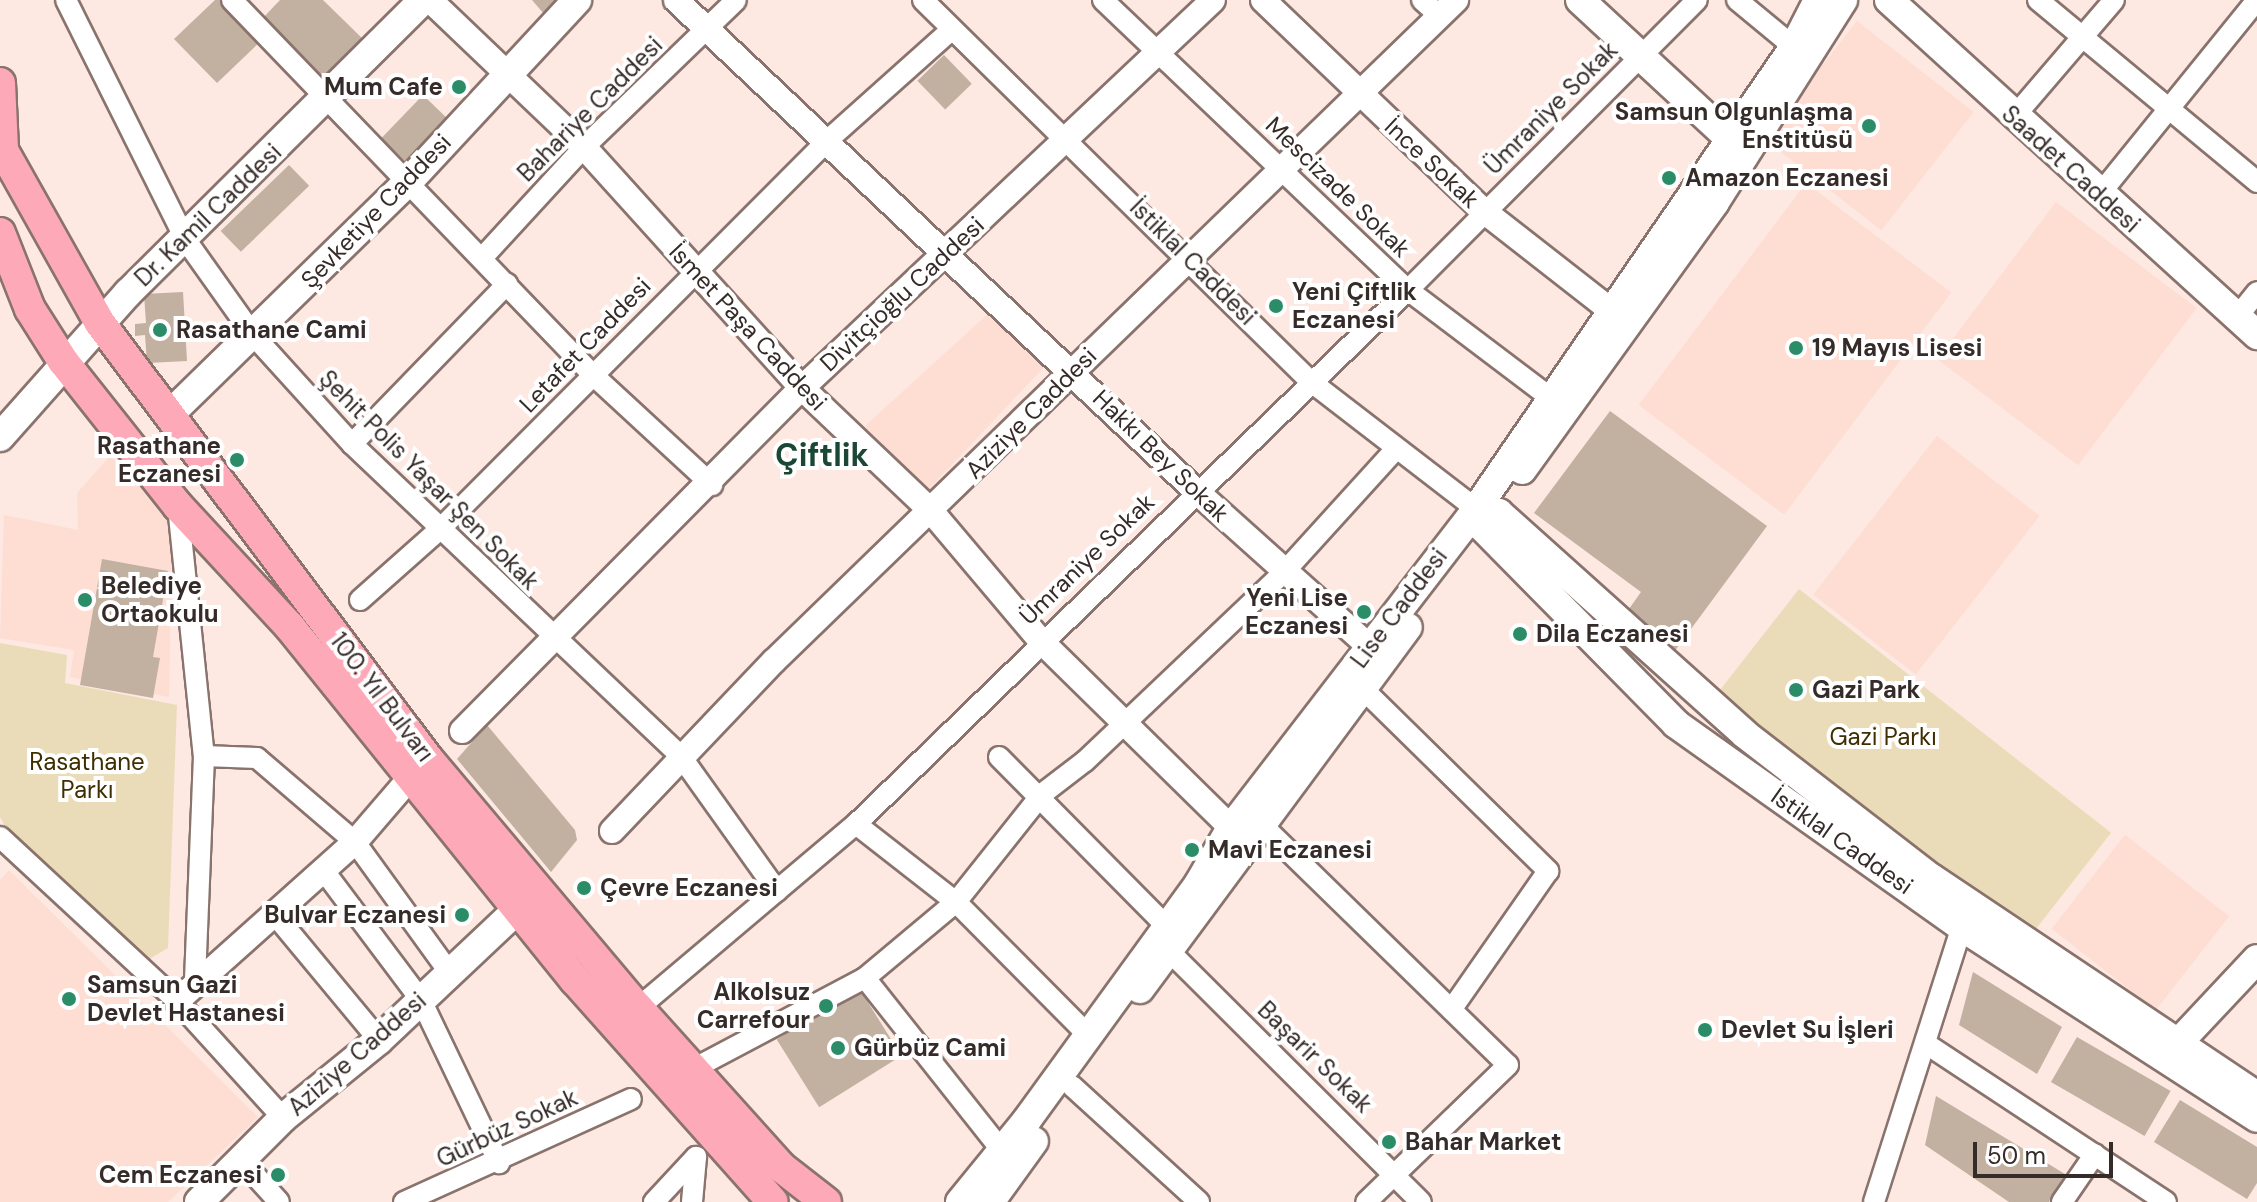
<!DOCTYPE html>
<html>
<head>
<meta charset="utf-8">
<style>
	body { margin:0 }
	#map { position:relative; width:2257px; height:1202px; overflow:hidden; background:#fde8e2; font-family:"DM Sans",sans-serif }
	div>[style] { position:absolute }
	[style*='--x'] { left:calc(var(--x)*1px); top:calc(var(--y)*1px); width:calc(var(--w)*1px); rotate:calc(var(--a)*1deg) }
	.built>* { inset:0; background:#feddd3; transform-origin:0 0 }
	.green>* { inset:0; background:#ebdcb9; transform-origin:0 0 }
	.building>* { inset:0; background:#c2b0a0; transform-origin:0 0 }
	.roads { filter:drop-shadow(2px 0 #89736c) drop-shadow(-2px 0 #89736c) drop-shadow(0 2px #89736c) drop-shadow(0 -2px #89736c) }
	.minor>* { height:20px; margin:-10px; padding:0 10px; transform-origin:10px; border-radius:10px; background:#fff }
	.tertiary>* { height:24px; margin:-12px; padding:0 12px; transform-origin:12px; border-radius:12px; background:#fff }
	.secondary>* { height:28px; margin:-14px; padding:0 14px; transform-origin:14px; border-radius:14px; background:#fff }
	.primary>* { height:30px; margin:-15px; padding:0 15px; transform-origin:15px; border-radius:15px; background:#fea9b8 }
	.dots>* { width:22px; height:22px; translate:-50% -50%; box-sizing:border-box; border:4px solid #fff; border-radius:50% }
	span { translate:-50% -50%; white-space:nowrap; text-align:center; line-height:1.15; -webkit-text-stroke:8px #fff; paint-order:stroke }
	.poi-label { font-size:24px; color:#352b28; font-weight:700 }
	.right { translate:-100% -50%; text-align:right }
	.left { translate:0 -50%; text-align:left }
	.street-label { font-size:24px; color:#352b28 }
	.park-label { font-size:24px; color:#3e2e01 }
	.district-label { font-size:32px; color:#1b4835; font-weight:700 }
	.scale { position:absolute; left:1973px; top:1142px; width:140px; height:36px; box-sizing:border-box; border:4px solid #352b28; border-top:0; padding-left:10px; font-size:24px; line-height:28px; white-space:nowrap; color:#352b28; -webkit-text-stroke:6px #fff; paint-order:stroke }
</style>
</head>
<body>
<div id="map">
	<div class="built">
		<i style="left:1857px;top:21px;width:148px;height:150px;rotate:38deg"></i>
		<i style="left:1806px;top:183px;width:182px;height:278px;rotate:37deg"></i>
		<i style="left:2056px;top:202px;width:176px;height:197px;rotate:37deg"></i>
		<i style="clip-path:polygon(989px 313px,1045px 366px,928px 490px,865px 426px)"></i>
		<i style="left:1937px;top:436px;width:130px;height:201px;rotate:38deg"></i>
		<i style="clip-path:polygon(110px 456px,172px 518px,169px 697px,70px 677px,74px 650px,0 638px,4px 515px,78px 530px,77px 493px)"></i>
		<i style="left:2125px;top:835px;width:132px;height:119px;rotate:38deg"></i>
		<i style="clip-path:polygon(9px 870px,258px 1117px,168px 1202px,0 1202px,0 880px)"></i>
	</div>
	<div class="green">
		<i style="left:1799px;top:589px;width:396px;height:134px;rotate:38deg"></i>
		<i style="clip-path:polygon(0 643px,67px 655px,65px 683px,177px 705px,168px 948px,146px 961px,11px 837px,0 817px)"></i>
	</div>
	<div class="building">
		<i style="clip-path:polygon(215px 0,225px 0,263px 39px,217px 83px,174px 39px)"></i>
		<i style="clip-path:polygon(280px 0,323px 0,367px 43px,328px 83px,262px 19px)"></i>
		<i style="clip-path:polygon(532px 0,571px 0,551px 22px)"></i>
		<i style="left:944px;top:55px;width:40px;height:37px;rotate:46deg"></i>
		<i style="left:423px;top:95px;width:36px;height:60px;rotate:44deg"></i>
		<i style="left:289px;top:165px;width:29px;height:95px;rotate:46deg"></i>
		<i style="clip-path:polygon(183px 292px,187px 361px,147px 363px,145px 335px,135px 336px,135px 324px,146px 323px,144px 294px)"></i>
		<i style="clip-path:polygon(1610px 411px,1767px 526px,1674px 652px,1624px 616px,1641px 592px,1534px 513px)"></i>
		<i style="clip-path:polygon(102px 559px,168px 571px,153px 657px,160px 658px,153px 698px,80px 685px)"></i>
		<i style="clip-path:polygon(487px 725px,575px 830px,577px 840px,551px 872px,457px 759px)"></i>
		<i style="clip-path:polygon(1973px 972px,2062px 1027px,2037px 1074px,1959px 1025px)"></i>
		<i style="left:859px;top:988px;width:80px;height:97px;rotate:58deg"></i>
		<i style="left:2077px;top:1037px;width:108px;height:52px;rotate:30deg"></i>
		<i style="clip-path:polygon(1936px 1096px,2065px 1174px,2049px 1202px,2009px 1202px,1925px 1145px)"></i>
		<i style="clip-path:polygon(2180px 1100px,2257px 1147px,2257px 1183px,2247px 1199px,2154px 1142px)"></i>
	</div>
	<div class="roads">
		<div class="minor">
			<i style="--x:66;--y:0;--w:267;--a:63.5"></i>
			<i style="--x:185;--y:239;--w:119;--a:54.6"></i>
			<i style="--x:254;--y:336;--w:146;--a:47.8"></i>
			<i style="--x:352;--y:444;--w:452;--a:43.5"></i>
			<i style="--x:680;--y:755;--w:167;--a:54.5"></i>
			<i style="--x:232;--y:0;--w:522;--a:46.09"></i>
			<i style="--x:594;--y:376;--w:161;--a:42.7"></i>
			<i style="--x:923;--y:0;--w:543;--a:44.55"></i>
			<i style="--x:1310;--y:381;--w:210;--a:37.6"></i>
			<i style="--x:1103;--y:0;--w:421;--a:43.6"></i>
			<i style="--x:1408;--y:290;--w:176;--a:37.1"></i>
			<i style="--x:1422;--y:0;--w:24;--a:42"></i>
			<i style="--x:1737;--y:0;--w:74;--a:39.5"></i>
			<i style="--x:2038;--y:0;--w:285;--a:39.7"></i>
			<i style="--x:2013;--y:118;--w:155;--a:-49.4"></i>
			<i style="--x:2099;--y:195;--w:251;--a:-51"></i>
			<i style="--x:483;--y:257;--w:149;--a:-47.4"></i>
			<i style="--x:584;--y:147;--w:211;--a:-44"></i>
			<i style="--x:2237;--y:317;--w:32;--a:-51"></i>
			<i style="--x:352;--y:444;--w:223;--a:-45.9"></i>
			<i style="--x:178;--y:506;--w:251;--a:84.1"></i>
			<i style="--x:204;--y:756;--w:227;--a:92.3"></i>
			<i style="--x:360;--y:600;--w:107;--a:-41.6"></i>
			<i style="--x:440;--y:529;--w:549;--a:-45.07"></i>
			<i style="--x:828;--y:140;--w:166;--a:-41.8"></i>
			<i style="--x:1363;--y:689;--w:260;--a:44.5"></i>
			<i style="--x:1548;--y:871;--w:169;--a:124.9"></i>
			<i style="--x:204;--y:756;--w:53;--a:2.2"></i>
			<i style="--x:257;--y:758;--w:129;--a:40.6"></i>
			<i style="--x:355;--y:842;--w:160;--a:54.1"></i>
			<i style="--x:999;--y:757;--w:236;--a:45.3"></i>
			<i style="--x:1165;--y:925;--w:27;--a:80"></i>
			<i style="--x:1170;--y:952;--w:354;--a:44.9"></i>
			<i style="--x:856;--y:824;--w:127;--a:38"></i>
			<i style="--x:956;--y:902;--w:185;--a:45.2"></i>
			<i style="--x:1263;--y:826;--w:342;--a:44.3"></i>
			<i style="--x:1508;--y:1065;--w:197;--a:136"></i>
			<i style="--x:0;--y:837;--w:241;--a:42.8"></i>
			<i style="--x:177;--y:1001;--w:158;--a:47.8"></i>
			<i style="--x:324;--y:871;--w:161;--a:53.1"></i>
			<i style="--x:421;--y:1000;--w:181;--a:64.4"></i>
			<i style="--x:276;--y:916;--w:161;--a:50.3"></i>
			<i style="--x:865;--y:978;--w:222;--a:51.6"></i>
			<i style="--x:638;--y:1008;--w:285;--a:-40.2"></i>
			<i style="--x:856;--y:824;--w:768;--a:-44.05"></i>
			<i style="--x:1408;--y:290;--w:409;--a:-45.1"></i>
			<i style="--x:1928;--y:1045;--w:285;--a:33.4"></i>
			<i style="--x:693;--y:1069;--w:195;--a:-27.9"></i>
			<i style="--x:865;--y:978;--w:119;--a:-39.9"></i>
			<i style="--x:956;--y:902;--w:138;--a:-51.5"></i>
			<i style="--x:1042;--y:794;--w:54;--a:-37.5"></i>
			<i style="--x:1085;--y:761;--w:274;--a:-43.5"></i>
			<i style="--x:1284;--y:572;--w:166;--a:-47.7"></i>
			<i style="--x:1072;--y:1086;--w:172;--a:42.4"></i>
			<i style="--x:242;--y:1161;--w:55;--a:47.9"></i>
			<i style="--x:404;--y:1202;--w:249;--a:-24.4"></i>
			<i style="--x:654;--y:1202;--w:62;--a:-47"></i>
			<i style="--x:692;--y:1202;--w:45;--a:-84.9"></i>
			<i style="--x:1874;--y:1202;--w:289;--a:-72.3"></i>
			<i style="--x:2062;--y:1202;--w:58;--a:-55.5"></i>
		</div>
		<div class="tertiary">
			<i style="--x:430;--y:0;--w:213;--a:43.7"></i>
			<i style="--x:584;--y:147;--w:325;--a:47.9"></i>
			<i style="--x:802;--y:388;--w:178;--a:43.6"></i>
			<i style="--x:931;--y:511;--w:169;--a:49.8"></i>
			<i style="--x:1040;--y:640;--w:268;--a:44.5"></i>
			<i style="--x:676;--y:0;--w:715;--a:43.36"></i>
			<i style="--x:1196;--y:491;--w:234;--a:41.9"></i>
			<i style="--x:1263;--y:0;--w:307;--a:43.7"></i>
			<i style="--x:1485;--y:212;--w:162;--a:38"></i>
			<i style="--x:462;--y:731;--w:483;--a:-45.3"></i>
			<i style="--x:802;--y:388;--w:565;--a:-43.35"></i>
			<i style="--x:612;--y:831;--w:235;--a:-46.4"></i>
			<i style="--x:774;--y:661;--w:950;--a:-44.1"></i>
			<i style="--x:177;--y:1001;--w:239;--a:-41.8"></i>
			<i style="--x:355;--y:842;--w:84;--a:-49.3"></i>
		</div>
		<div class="secondary">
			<i style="--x:1580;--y:0;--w:202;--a:42.8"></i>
			<i style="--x:1889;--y:0;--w:498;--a:42.3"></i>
			<i style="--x:169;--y:415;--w:335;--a:-44.3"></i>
			<i style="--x:409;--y:181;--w:247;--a:-47.1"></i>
			<i style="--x:0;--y:437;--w:193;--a:-48.4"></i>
			<i style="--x:128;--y:293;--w:416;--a:-44.8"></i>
			<i style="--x:1522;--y:470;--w:330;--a:-54.2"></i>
			<i style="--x:1715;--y:202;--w:239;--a:-57.6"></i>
			<i style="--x:1140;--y:989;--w:450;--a:-53.5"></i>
			<i style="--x:2180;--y:1041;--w:112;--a:-46.8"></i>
			<i style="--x:2257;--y:1096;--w:392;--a:-146.2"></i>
			<i style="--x:1931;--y:878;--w:235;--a:-142.3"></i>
			<i style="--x:1745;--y:734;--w:331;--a:-138.1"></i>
			<i style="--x:1499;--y:513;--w:23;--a:-170"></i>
			<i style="--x:1476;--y:509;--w:18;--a:74"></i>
			<i style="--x:1481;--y:526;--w:278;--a:45.4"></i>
			<i style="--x:1676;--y:724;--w:351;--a:35.4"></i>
			<i style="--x:1962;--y:927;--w:351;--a:32.9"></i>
			<i style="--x:199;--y:1202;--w:119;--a:-45"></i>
			<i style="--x:283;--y:1118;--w:124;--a:-39.1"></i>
			<i style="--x:379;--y:1040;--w:191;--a:-43.3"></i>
			<i style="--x:960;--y:1202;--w:106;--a:-50.7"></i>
			<i style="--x:1027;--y:1120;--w:293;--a:-54"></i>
			<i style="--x:1199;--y:883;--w:64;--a:-59.8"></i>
			<i style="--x:1231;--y:828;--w:395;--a:-52.4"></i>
			<i style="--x:1472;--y:515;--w:568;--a:-55.47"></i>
			<i style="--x:1794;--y:47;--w:53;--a:-62.9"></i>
			<i style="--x:990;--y:1202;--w:75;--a:-54.2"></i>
		</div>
		<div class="primary">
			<i style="--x:0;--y:83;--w:67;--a:87.4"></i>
			<i style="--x:0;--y:145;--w:204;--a:60.7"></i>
			<i style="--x:100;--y:323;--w:546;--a:53.05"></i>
			<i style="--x:428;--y:759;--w:326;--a:49.9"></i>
			<i style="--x:638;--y:1008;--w:214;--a:48"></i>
			<i style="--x:781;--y:1167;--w:57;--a:37.9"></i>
			<i style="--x:0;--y:233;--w:82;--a:68.5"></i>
			<i style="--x:30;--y:309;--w:62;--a:57.6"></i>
			<i style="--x:63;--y:361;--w:185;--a:51.6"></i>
			<i style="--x:178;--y:506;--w:165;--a:47.2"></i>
			<i style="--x:290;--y:627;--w:454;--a:51.1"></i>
			<i style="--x:575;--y:980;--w:297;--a:48.3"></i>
		</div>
	</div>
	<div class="dots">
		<i style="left:459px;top:87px;background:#2b8d68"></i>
		<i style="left:1869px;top:126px;background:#2b8d68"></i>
		<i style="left:1669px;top:178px;background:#2b8d68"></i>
		<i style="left:1276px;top:306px;background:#2b8d68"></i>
		<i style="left:160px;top:330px;background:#2b8d68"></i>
		<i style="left:1796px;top:348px;background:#2b8d68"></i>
		<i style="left:237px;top:460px;background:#2b8d68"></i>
		<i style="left:85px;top:600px;background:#2b8d68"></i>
		<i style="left:1364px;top:612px;background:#2b8d68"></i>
		<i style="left:1520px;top:634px;background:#2b8d68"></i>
		<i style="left:1796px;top:690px;background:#2b8d68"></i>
		<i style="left:1192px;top:850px;background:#2b8d68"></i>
		<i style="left:584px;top:888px;background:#2b8d68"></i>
		<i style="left:462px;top:915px;background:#2b8d68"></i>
		<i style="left:69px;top:999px;background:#2b8d68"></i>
		<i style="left:826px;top:1006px;background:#2b8d68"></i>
		<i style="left:1705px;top:1030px;background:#2b8d68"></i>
		<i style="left:838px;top:1048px;background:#2b8d68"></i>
		<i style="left:1389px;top:1142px;background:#2b8d68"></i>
		<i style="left:278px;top:1175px;background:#2b8d68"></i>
	</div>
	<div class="poi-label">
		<span class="right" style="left:443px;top:87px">Mum Cafe</span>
		<span class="right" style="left:1853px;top:126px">Samsun Olgunlaşma<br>Enstitüsü</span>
		<span class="left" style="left:1685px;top:178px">Amazon Eczanesi</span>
		<span class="left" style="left:1292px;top:306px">Yeni Çiftlik<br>Eczanesi</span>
		<span class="left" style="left:176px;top:330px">Rasathane Cami</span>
		<span class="left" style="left:1812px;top:348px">19 Mayıs Lisesi</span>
		<span class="right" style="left:221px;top:460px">Rasathane<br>Eczanesi</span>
		<span class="left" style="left:101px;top:600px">Belediye<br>Ortaokulu</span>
		<span class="right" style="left:1348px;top:612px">Yeni Lise<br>Eczanesi</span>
		<span class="left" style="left:1536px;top:634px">Dila Eczanesi</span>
		<span class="left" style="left:1812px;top:690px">Gazi Park</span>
		<span class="left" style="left:1208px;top:850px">Mavi Eczanesi</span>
		<span class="left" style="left:600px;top:888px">Çevre Eczanesi</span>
		<span class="right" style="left:446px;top:915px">Bulvar Eczanesi</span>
		<span class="left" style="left:87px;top:999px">Samsun Gazi<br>Devlet Hastanesi</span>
		<span class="right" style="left:810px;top:1006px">Alkolsuz<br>Carrefour</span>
		<span class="left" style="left:1721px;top:1030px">Devlet Su İşleri</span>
		<span class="left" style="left:854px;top:1048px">Gürbüz Cami</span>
		<span class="left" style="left:1405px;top:1142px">Bahar Market</span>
		<span class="right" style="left:262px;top:1175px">Cem Eczanesi</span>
	</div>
	<div class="street-label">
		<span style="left:1551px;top:108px;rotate:-45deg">Ümraniye Sokak</span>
		<span style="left:590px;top:109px;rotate:-45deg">Bahariye Caddesi</span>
		<span style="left:1432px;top:163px;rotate:43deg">İnce Sokak</span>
		<span style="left:2071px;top:169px;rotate:42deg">Saadet Caddesi</span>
		<span style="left:1338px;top:187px;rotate:44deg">Mescizade Sokak</span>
		<span style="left:376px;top:211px;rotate:-46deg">Şevketiye Caddesi</span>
		<span style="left:208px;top:215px;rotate:-44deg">Dr. Kamil Caddesi</span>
		<span style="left:1193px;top:262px;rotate:45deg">İstiklal Caddesi</span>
		<span style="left:902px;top:294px;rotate:-43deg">Divitçioğlu Caddesi</span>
		<span style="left:748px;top:327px;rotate:47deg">İsmet Paşa Caddesi</span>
		<span style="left:585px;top:345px;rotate:-46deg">Letafet Caddesi</span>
		<span style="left:1031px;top:413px;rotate:-45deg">Aziziye Caddesi</span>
		<span style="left:1161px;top:456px;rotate:44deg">Hakkı Bey Sokak</span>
		<span style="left:429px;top:480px;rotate:45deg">Şehit Polis Yaşar Şen Sokak</span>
		<span style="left:1087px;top:559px;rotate:-44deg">Ümraniye Sokak</span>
		<span style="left:1399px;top:608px;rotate:-53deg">Lise Caddesi</span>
		<span style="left:382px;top:697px;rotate:53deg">100. Yıl Bulvarı</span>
		<span style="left:1842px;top:841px;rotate:35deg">İstiklal Caddesi</span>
		<span style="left:357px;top:1054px;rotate:-41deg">Aziziye Caddesi</span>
		<span style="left:1315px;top:1057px;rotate:44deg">Başarir Sokak</span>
		<span style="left:507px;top:1128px;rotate:-25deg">Gürbüz Sokak</span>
	</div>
	<div class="park-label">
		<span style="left:1883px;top:737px">Gazi Parkı</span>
		<span style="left:87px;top:776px">Rasathane<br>Parkı</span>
	</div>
	<div class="district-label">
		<span style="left:822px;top:455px">Çiftlik</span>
	</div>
	<div class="scale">50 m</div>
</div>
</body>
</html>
